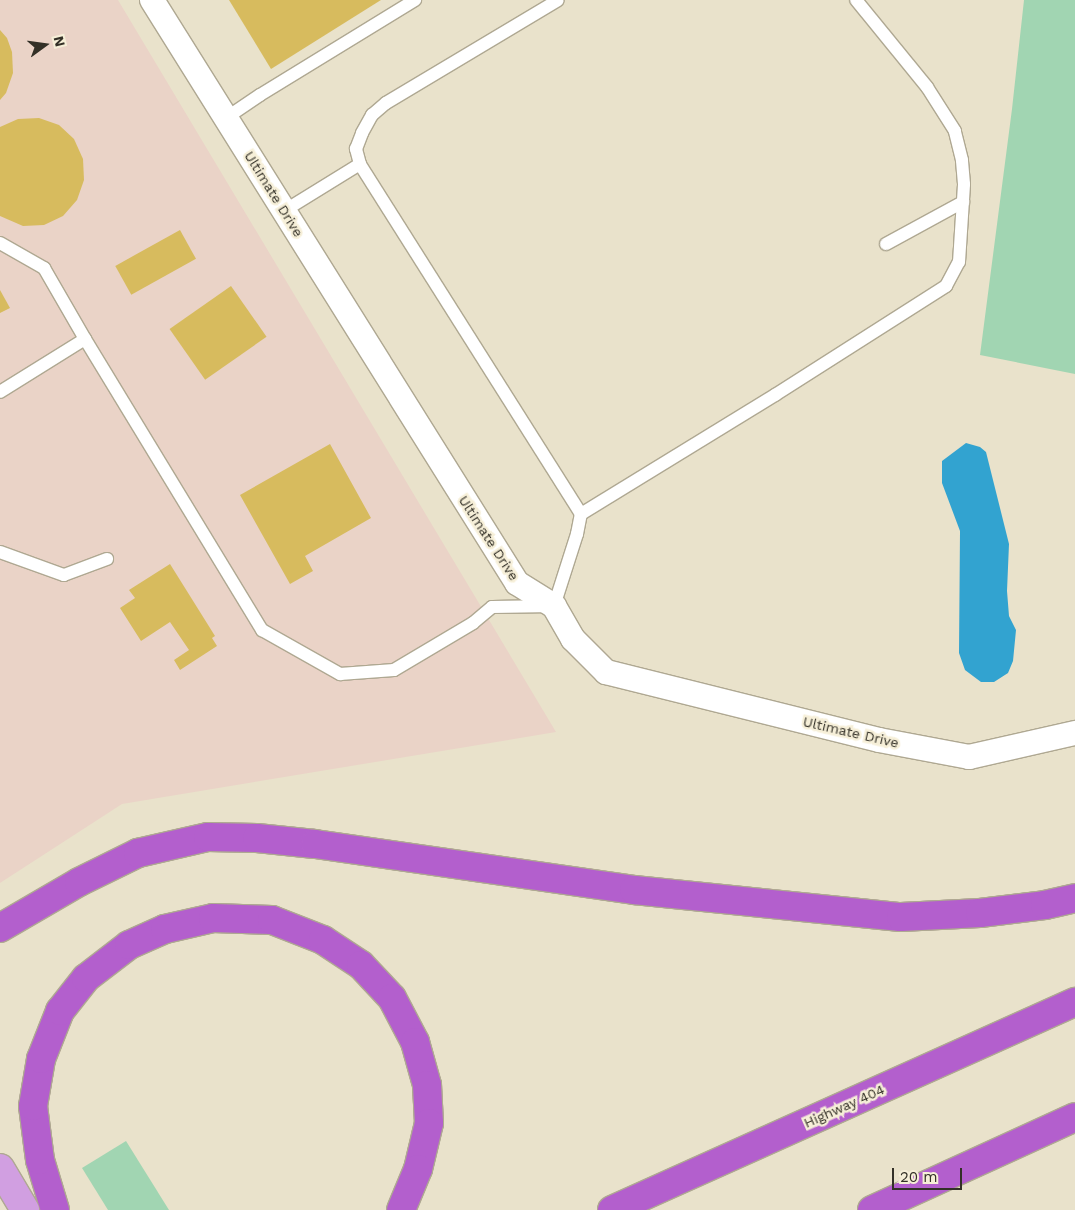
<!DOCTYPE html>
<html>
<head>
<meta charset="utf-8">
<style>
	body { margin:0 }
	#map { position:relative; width:1075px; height:1210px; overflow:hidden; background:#e9e2cb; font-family:"Work Sans",sans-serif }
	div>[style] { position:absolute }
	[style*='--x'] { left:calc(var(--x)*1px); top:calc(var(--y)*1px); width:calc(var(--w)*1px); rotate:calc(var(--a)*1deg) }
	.industrial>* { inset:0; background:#ead3c7 }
	.green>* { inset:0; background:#a1d5b2 }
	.water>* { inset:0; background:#32a3d0 }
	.building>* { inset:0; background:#d7bb5e; transform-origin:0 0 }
	.roads { filter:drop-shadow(1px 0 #afa892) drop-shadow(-1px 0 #afa892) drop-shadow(0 1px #afa892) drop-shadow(0 -1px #afa892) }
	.lane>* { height:12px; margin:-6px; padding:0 6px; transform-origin:6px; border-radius:6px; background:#fff }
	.street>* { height:24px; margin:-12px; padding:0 12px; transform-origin:12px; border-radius:12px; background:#fff }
	.primary>* { height:28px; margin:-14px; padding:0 14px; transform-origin:14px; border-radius:14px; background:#d19fe1 }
	.highway>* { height:28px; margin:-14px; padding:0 14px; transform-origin:14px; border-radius:14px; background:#b35fcd }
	span { translate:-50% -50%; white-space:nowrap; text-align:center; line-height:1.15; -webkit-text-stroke:5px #f6efd8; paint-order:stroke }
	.street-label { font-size:14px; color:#333027 }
	.north { position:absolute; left:20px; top:20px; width:50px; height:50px; -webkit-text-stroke:4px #f6efd8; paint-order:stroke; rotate:76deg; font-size:14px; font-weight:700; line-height:20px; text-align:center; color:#333027 }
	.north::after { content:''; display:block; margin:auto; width:18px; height:22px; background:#333027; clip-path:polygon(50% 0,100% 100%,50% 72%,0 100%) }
	.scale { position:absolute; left:892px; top:1168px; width:70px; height:22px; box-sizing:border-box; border:2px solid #333027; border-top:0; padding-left:6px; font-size:15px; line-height:18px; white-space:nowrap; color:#333027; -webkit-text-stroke:4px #f6efd8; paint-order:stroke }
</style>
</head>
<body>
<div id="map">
	<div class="industrial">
		<i style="clip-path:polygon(0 0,118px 0,556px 732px,122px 804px,0 883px)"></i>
	</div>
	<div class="green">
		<i style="clip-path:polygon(1024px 0,1075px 0,1075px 374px,980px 355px,1012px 109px)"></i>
		<i style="clip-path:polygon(126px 1141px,169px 1210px,108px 1210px,82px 1168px)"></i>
	</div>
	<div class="water">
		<i style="clip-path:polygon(966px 443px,980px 447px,986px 452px,1009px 544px,1007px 591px,1009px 616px,1016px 630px,1013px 661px,1008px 673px,994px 682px,981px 682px,965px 670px,959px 653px,960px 531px,942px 483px,942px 461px)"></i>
	</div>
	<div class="building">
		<i style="clip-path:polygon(229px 0,381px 0,271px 69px)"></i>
		<i style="clip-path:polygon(0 30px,7px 38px,12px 52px,13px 73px,6px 93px,0 100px)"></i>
		<i style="clip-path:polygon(39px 118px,59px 125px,74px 139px,83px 159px,84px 180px,77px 200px,63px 216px,44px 225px,23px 226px,0 216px,0 127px,18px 119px)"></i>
		<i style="left:180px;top:230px;width:33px;height:74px;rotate:61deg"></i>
		<i style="left:231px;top:286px;width:62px;height:75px;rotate:55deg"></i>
		<i style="clip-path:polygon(0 290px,10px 308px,0 313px)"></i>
		<i style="clip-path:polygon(330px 444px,371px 518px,305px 556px,313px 571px,290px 584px,240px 495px)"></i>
		<i style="clip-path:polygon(170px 564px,215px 636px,212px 638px,217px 646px,180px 670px,174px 660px,189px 650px,170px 622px,141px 641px,120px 608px,135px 598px,129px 590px)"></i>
	</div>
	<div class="roads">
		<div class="lane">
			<i style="--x:226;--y:118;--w:41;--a:-34.1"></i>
			<i style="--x:260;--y:95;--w:182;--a:-31.5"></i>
			<i style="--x:360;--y:164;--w:16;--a:-105"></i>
			<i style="--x:356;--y:149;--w:17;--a:-69"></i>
			<i style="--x:362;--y:133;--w:21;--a:-61"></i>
			<i style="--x:372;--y:115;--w:18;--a:-41"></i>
			<i style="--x:386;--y:103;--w:200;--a:-30.9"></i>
			<i style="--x:0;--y:243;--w:51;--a:29.6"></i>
			<i style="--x:44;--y:268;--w:82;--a:60"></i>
			<i style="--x:85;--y:339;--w:100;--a:148.1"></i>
			<i style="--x:886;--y:244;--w:88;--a:-28.6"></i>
			<i style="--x:85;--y:339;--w:341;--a:58.7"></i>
			<i style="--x:262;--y:630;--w:90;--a:29.4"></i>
			<i style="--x:340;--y:674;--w:54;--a:-4.2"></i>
			<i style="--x:394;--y:670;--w:92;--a:-30.7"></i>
			<i style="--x:473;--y:623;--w:25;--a:-40"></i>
			<i style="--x:492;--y:607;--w:62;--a:-0.9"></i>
			<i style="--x:554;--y:606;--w:76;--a:-72.3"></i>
			<i style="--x:577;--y:534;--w:20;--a:-79"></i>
			<i style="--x:581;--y:514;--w:414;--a:-122.3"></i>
			<i style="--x:360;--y:164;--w:89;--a:148.3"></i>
			<i style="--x:581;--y:514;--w:228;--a:-31.5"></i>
			<i style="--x:775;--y:395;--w:203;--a:-32.5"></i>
			<i style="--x:946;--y:286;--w:27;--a:-62"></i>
			<i style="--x:959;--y:262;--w:78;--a:-86.3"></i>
			<i style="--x:964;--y:184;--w:24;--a:-95"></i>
			<i style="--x:962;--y:160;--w:30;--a:-104"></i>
			<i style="--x:955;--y:131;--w:52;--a:-122.5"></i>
			<i style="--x:927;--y:87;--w:112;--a:-129.2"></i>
			<i style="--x:0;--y:552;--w:68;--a:19.8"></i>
			<i style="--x:64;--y:575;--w:46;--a:-20.4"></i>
		</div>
		<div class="street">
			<i style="--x:152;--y:0;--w:688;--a:57.95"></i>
			<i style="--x:517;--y:583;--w:44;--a:31.9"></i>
			<i style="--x:554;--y:606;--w:38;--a:60"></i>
			<i style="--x:573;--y:639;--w:47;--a:45"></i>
			<i style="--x:606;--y:672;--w:281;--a:14"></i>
			<i style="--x:879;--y:740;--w:92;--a:10.7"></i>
			<i style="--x:969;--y:757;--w:109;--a:-12.8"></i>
		</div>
		<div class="primary">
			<i style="--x:0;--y:1168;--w:49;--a:59.2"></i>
		</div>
		<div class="highway">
			<i style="--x:0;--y:928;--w:91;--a:-30.2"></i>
			<i style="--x:79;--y:882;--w:66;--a:-26.2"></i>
			<i style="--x:138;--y:853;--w:72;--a:-12.9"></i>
			<i style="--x:208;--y:837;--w:49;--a:1.2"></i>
			<i style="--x:257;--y:838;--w:58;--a:5.9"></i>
			<i style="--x:315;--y:844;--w:322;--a:8.2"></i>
			<i style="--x:634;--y:890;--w:268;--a:5.8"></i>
			<i style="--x:901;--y:917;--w:79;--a:-2.9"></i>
			<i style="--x:980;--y:913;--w:65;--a:-7"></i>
			<i style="--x:1045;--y:905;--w:31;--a:-13"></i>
			<i style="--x:55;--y:1210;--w:52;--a:-106.7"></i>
			<i style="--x:40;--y:1160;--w:54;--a:-97.4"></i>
			<i style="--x:33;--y:1106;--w:48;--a:-80.3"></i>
			<i style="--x:41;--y:1059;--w:52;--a:-68.4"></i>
			<i style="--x:60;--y:1011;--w:42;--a:-51.8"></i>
			<i style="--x:86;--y:978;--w:54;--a:-37.5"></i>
			<i style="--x:129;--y:945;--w:39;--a:-24"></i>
			<i style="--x:165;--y:929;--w:49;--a:-12.9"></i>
			<i style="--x:213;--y:918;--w:59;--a:1.9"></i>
			<i style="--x:272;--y:920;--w:55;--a:21.4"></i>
			<i style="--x:323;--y:940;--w:45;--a:33.3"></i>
			<i style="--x:361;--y:965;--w:45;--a:46.8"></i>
			<i style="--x:392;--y:998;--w:50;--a:62.4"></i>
			<i style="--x:415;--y:1042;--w:45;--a:74.4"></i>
			<i style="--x:427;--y:1085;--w:38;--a:87"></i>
			<i style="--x:429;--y:1123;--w:47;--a:103.4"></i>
			<i style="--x:418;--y:1169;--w:44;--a:112.5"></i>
			<i style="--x:612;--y:1210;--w:508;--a:-24.19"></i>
			<i style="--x:872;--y:1210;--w:223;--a:-24.6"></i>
		</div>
	</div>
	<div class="street-label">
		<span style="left:274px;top:194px;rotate:58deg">Ultimate Drive</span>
		<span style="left:489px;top:538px;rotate:57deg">Ultimate Drive</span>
		<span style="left:851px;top:732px;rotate:13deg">Ultimate Drive</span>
		<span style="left:844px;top:1106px;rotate:-24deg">Highway 404</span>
	</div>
	<div class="north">N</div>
	<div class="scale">20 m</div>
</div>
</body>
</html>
